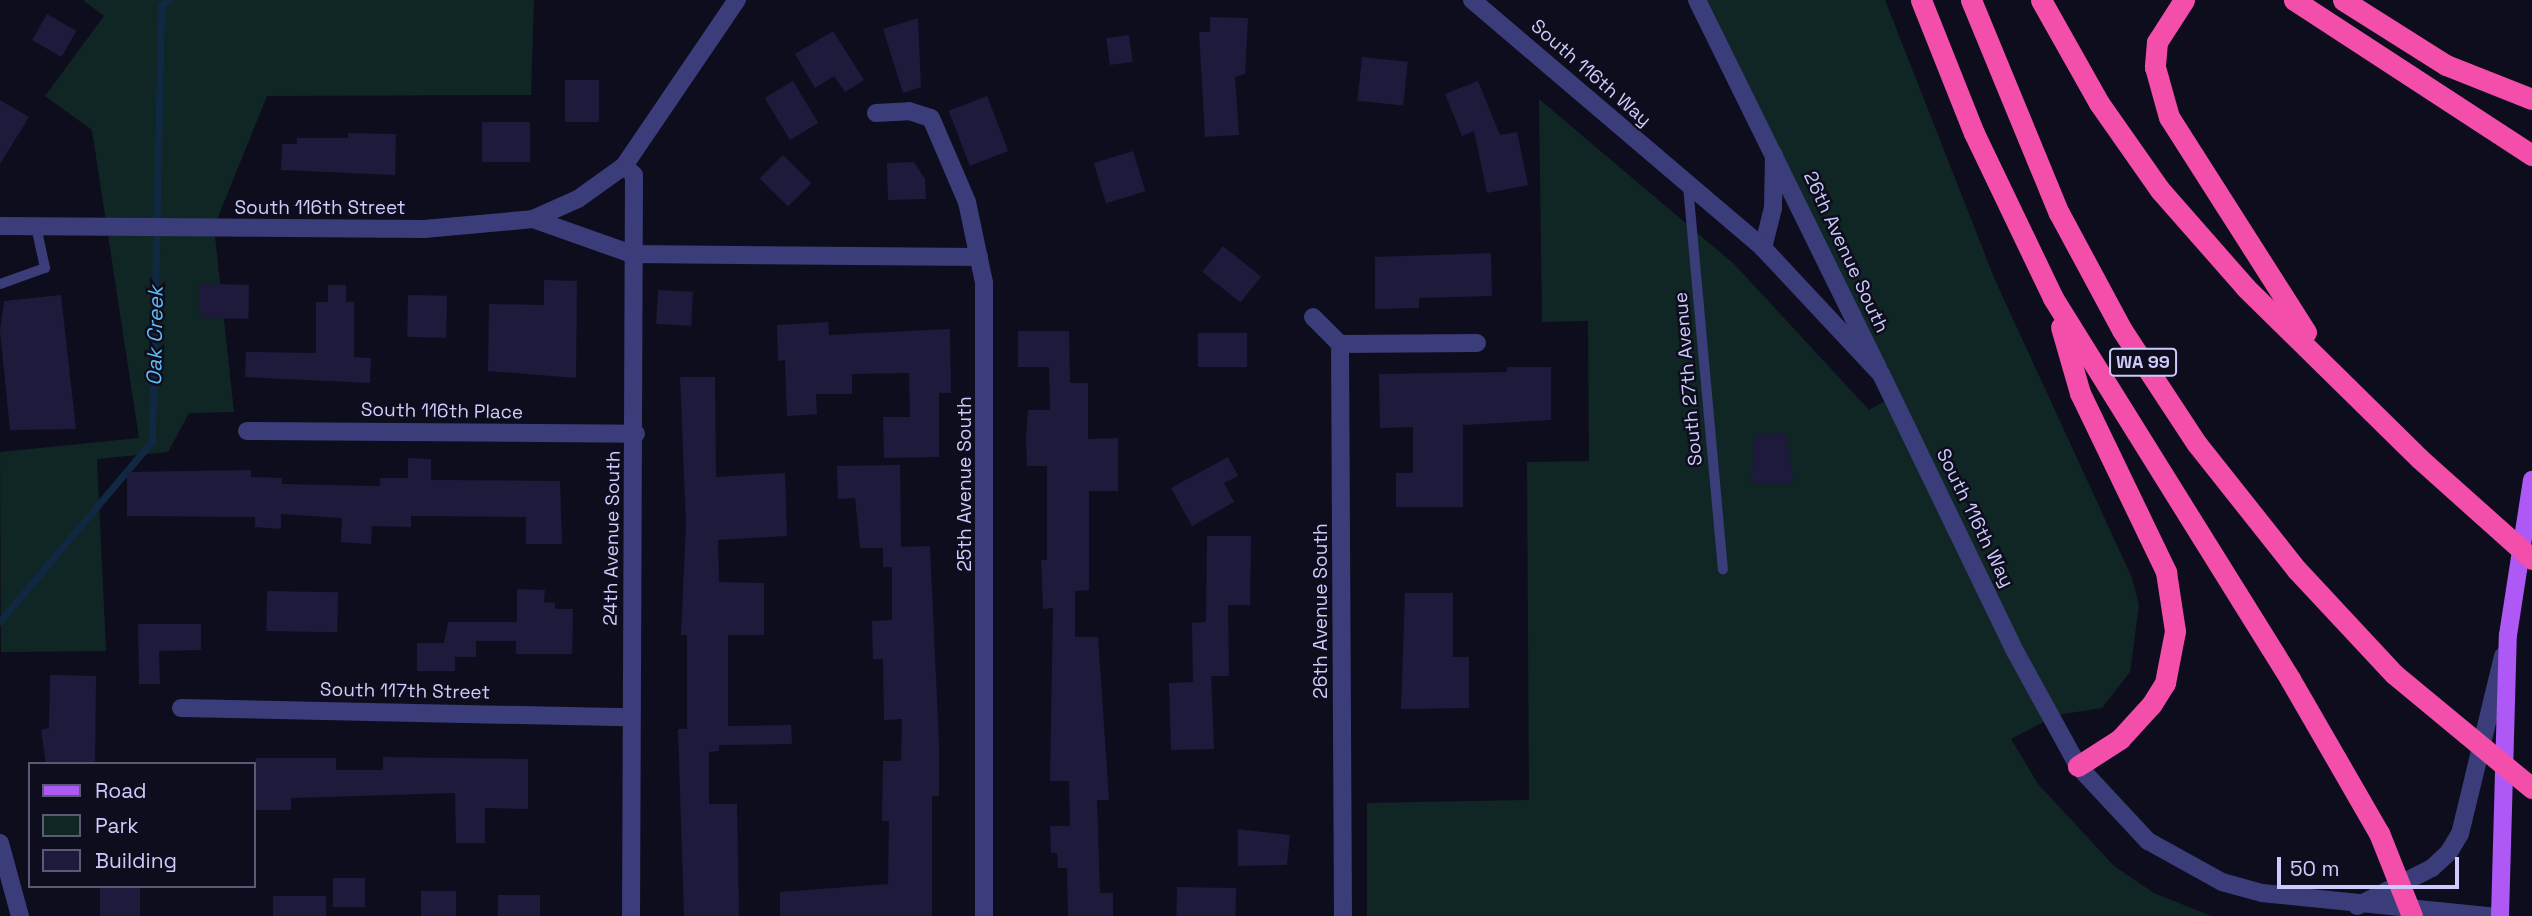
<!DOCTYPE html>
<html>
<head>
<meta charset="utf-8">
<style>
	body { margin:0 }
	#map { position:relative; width:2532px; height:916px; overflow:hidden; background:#0e0d1d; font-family:"Space Grotesk",sans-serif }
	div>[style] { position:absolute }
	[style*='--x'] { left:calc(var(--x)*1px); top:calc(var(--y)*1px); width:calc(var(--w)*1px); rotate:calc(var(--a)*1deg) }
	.green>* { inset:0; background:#102624 }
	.stream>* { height:7px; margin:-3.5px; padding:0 3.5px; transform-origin:3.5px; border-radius:3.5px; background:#102842 }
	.building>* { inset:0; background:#1e1a3c; transform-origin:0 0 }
	.service>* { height:10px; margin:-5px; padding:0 5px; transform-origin:5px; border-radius:5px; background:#3a3d79 }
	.minor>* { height:18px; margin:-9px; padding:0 9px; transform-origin:9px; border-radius:9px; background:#3a3d79 }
	.tertiary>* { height:18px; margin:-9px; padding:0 9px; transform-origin:9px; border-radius:9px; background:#3a3d79 }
	.primary>* { height:18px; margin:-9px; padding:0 9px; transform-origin:9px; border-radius:9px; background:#ae59f5 }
	.motorway>* { height:21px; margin:-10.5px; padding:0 10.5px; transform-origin:10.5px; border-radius:10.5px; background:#f44eab }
	.motorway-bridge>* { height:21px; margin:-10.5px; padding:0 10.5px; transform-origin:10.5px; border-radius:10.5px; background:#f44eab }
	span { translate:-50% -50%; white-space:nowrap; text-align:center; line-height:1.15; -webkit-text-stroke:5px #0e0d1d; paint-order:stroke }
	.shield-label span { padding:2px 5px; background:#0e0d1d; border:2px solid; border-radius:5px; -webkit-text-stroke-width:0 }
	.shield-label { font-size:18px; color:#cdcbfc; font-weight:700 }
	.street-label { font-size:19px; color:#cdcbfc }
	.water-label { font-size:21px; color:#60bcf5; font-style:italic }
	.legend { position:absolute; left:28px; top:762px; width:228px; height:126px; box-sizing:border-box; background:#0e0d1d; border:2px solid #5a5976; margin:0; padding:9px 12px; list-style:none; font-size:21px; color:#cdcbfc }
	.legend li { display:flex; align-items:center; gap:14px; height:35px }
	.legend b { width:35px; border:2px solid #5a5976 }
	.scale { position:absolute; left:2277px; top:857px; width:182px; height:32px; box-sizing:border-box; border:4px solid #cdcbfc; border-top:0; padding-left:9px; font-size:21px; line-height:24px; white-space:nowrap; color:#cdcbfc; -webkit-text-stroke:5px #0e0d1d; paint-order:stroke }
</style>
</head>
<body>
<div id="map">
	<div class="green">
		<i style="clip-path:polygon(83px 0,534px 0,531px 95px,267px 96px,214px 227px,234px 412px,189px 413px,168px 452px,97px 459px,106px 651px,1px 652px,0 452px,139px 438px,92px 130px,45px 96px,104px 16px)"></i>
		<i style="clip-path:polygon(1707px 0,1885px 0,1995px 280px,2132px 578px,2139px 605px,2130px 672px,2102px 708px,2057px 715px,2011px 739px,2038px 784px,2114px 866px,2154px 893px,2211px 916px,1367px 916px,1367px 803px,1529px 800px,1527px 462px,1589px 461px,1588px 321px,1542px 322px,1539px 99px,1734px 264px,1869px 410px,1899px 393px)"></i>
	</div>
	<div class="stream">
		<i style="--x:0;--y:621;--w:236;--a:-49.8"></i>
		<i style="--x:152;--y:441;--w:436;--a:-88.8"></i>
		<i style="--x:161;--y:5;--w:9;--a:-32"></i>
	</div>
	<div class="building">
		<i style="left:47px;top:14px;width:34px;height:30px;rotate:30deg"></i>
		<i style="clip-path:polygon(1210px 17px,1248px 18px,1245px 74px,1235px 77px,1239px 135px,1205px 137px,1199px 32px,1210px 32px)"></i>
		<i style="clip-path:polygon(918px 18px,921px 87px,903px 93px,883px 29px)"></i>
		<i style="clip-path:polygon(833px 31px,864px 80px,845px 92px,834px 76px,815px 88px,795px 54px)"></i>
		<i style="left:1129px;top:35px;width:27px;height:23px;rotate:82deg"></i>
		<i style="left:1362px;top:57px;width:46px;height:44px;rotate:6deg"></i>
		<i style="left:565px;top:80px;width:34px;height:42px"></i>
		<i style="left:793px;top:81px;width:49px;height:33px;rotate:59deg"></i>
		<i style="clip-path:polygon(1478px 81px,1500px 135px,1517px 132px,1528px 185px,1487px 193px,1474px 131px,1462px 136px,1445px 94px)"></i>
		<i style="left:987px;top:96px;width:59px;height:41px;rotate:69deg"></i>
		<i style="clip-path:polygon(0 100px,29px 117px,0 164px)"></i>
		<i style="left:482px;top:122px;width:48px;height:40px"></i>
		<i style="clip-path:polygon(348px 133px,396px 134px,395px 175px,281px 170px,282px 144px,297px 144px,297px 138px,348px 138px)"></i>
		<i style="left:1133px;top:151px;width:42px;height:41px;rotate:73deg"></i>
		<i style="left:783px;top:155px;width:40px;height:33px;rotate:45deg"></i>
		<i style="clip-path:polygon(914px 162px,925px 179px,926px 199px,888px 200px,887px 163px)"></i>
		<i style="left:1223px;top:246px;width:49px;height:33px;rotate:39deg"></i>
		<i style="clip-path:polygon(1491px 253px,1492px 296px,1419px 298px,1419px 308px,1375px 309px,1375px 257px)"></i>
		<i style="clip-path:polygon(544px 280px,577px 281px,576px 378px,488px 371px,489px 304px,544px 305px)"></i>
		<i style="left:200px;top:284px;width:49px;height:34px;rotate:1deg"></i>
		<i style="clip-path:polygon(328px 285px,346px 285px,346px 302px,354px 302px,354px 357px,371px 358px,370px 383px,245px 377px,246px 352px,316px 353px,316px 302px,328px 302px)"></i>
		<i style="left:658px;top:290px;width:35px;height:34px;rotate:3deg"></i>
		<i style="clip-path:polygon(61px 295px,76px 429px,10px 430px,0 331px,4px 301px)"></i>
		<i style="left:408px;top:295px;width:39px;height:42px;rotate:1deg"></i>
		<i style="clip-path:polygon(828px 322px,829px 335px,950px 329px,951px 393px,939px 393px,939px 457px,884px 458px,883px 417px,910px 417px,909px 373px,852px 374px,852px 394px,816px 394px,817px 414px,787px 416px,785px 360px,778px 361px,777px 325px)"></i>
		<i style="clip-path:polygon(1018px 331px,1069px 331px,1070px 383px,1088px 383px,1088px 439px,1118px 438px,1118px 491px,1089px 491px,1089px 590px,1075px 591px,1075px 637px,1098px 637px,1109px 800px,1097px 800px,1100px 893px,1113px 893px,1113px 916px,1068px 916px,1067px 868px,1058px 868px,1057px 853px,1051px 853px,1050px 826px,1070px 826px,1069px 781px,1050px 781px,1053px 608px,1043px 609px,1041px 560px,1047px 560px,1047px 466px,1027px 466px,1026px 440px,1028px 410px,1050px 410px,1049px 367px,1018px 367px)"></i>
		<i style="left:1198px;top:333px;width:49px;height:34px"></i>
		<i style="clip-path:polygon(1507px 367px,1551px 367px,1551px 420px,1463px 425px,1463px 507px,1396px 507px,1396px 473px,1413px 473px,1413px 427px,1380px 428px,1379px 374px,1507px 372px)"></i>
		<i style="clip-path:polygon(680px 377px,715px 377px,716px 477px,785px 473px,787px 536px,718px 540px,719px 582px,764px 583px,764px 635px,728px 635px,728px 726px,791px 725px,792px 744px,719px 745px,719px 751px,709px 752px,709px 804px,737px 804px,739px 916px,684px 916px,678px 729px,687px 729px,687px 635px,681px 635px,686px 522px)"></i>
		<i style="clip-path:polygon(1786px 433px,1794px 483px,1751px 484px,1755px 434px)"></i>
		<i style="clip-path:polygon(1228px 457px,1238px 476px,1224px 483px,1234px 502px,1192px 526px,1171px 488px)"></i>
		<i style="clip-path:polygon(408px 458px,431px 459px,431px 480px,560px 481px,562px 544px,526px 544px,526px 517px,411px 516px,411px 527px,372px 526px,371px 544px,341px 542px,342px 518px,281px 514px,281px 529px,255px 527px,255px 517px,127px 516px,127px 472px,251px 470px,251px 477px,282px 478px,282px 484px,380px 486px,380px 478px,408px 478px)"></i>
		<i style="clip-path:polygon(900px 465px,901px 547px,930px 546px,939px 744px,939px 796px,932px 796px,932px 916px,780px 916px,780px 892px,888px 884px,889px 821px,882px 821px,883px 761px,901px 761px,902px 719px,884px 720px,883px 659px,873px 659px,872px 621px,892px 620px,892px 567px,883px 567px,883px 548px,860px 548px,855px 498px,838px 499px,837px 466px)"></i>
		<i style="clip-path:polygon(1207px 536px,1251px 536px,1250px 605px,1228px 605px,1229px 676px,1211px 676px,1214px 749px,1171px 750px,1169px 683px,1193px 682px,1192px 623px,1206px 622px)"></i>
		<i style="clip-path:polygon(517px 589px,545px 590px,544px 602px,555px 603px,555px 609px,573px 609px,572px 654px,516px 654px,516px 641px,476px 641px,476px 657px,455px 657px,455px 671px,417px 671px,417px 643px,444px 643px,448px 622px,517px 622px)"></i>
		<i style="left:267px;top:591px;width:71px;height:40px;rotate:1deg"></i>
		<i style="clip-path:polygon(1405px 593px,1453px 593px,1453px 657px,1469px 657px,1469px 708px,1401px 709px)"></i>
		<i style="clip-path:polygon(138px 624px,201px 624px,201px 650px,159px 651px,160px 684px,139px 684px)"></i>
		<i style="clip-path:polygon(50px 675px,96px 676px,95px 764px,46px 764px,41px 730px,49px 728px)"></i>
		<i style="clip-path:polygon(383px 757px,528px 759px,528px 809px,485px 808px,485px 843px,456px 843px,455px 793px,291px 798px,291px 810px,255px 810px,256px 758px,336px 758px,336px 770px,383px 770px)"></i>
		<i style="clip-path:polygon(1238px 829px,1290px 835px,1287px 865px,1238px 866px)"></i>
		<i style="left:333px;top:878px;width:32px;height:29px"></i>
		<i style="left:100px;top:886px;width:40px;height:30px"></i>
		<i style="left:1177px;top:887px;width:59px;height:29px;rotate:1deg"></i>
		<i style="left:421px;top:891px;width:35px;height:25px"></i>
		<i style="left:498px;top:895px;width:42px;height:21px"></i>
		<i style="left:273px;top:896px;width:53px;height:20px"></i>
	</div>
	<div class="service">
		<i style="--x:1688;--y:186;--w:385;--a:84.8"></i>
		<i style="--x:0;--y:284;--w:48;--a:-19.6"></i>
		<i style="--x:45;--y:268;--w:43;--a:-102.1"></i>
	</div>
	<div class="minor">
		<i style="--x:1697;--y:0;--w:410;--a:63.8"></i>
		<i style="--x:876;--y:113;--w:33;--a:-3"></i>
		<i style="--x:909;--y:111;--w:23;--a:18"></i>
		<i style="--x:931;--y:118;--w:91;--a:66.8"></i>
		<i style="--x:967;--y:202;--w:83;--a:78.1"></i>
		<i style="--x:984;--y:283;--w:633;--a:90"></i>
		<i style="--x:1763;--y:248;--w:41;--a:-76"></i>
		<i style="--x:1773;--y:208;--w:53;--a:-88.9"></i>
		<i style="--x:632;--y:254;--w:347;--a:0.5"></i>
		<i style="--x:1313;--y:317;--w:38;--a:45"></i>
		<i style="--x:1340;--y:344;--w:572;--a:89.7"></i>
		<i style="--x:1340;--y:344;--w:137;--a:-0.4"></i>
		<i style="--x:247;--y:431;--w:389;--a:0.4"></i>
		<i style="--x:181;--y:708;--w:447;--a:1.2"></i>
	</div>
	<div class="tertiary">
		<i style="--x:1472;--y:0;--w:382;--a:40.4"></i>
		<i style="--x:1763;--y:248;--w:173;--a:46.9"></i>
		<i style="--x:1881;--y:374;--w:310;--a:64.2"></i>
		<i style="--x:2016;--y:653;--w:129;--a:61.2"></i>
		<i style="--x:2078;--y:766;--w:103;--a:47"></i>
		<i style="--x:2148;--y:841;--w:85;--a:29"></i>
		<i style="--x:2222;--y:882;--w:41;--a:15.4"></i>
		<i style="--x:2262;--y:893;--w:229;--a:5.8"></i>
		<i style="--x:624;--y:166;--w:13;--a:42"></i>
		<i style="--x:634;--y:175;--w:741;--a:90.23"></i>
		<i style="--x:533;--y:219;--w:105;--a:19.5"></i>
		<i style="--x:0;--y:226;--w:424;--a:0.4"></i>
		<i style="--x:424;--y:229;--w:109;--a:-5.2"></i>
		<i style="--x:533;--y:219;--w:49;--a:-24"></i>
		<i style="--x:578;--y:199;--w:57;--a:-35.7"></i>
		<i style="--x:624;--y:166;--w:201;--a:-55.8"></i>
		<i style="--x:0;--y:843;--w:76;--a:74.7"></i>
		<i style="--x:2357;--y:906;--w:84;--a:-26.9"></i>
		<i style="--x:2432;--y:868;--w:23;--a:-43"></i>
		<i style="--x:2449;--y:852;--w:21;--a:-59"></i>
		<i style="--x:2460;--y:834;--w:183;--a:-76.4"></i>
	</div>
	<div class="primary">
		<i style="--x:2500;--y:916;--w:281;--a:-88.4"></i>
		<i style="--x:2508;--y:635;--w:157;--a:-81.2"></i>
	</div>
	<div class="motorway">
		<i style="--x:1921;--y:0;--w:143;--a:68.3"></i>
		<i style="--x:1974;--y:133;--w:183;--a:64.4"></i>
		<i style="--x:2053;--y:298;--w:449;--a:58.1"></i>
		<i style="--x:2290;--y:679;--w:178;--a:60"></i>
		<i style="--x:1971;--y:0;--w:230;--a:67.6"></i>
		<i style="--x:2059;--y:213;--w:133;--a:61.7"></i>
		<i style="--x:2122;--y:330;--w:136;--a:56.7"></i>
		<i style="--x:2197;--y:444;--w:161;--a:51.6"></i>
		<i style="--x:2297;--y:570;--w:142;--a:47"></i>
		<i style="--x:2041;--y:0;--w:118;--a:60.6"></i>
		<i style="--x:2099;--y:103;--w:106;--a:55"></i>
		<i style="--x:2160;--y:190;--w:130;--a:48.7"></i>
		<i style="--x:2246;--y:288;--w:244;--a:44.5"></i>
		<i style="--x:2184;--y:0;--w:50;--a:122.7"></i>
		<i style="--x:2157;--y:42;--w:25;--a:95"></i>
		<i style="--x:2155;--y:67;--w:52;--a:74.4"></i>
		<i style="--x:2169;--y:117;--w:255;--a:57.5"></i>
		<i style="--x:2294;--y:0;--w:284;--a:33.1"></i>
		<i style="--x:2343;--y:0;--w:122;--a:32.3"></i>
		<i style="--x:2446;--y:65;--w:92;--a:21.6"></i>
		<i style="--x:2061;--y:327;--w:69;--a:73.9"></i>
		<i style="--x:2080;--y:393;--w:199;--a:64.3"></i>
		<i style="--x:2166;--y:572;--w:60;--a:81.3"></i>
		<i style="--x:2175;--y:631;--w:53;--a:100.9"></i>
		<i style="--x:2165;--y:683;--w:26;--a:122"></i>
		<i style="--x:2151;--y:705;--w:46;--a:132.4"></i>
		<i style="--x:2120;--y:739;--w:50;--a:147.3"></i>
	</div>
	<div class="motorway-bridge">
		<i style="--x:2420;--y:459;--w:150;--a:41.8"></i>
		<i style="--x:2394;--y:674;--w:179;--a:39.6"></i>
		<i style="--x:2379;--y:833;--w:89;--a:68.3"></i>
	</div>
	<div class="shield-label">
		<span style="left:2143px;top:362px">WA 99</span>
	</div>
	<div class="street-label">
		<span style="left:1591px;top:73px;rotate:41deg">South 116th Way</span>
		<span style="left:320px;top:208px">South 116th Street</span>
		<span style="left:1846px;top:252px;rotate:65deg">26th Avenue South</span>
		<span style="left:1688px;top:379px;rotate:-95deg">South 27th Avenue</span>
		<span style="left:442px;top:411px;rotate:1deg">South 116th Place</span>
		<span style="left:965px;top:484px;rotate:-90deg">25th Avenue South</span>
		<span style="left:1975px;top:518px;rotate:64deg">South 116th Way</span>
		<span style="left:612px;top:538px;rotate:-89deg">24th Avenue South</span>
		<span style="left:1321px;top:611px;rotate:-90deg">26th Avenue South</span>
		<span style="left:405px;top:691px;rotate:1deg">South 117th Street</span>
	</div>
	<div class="water-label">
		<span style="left:155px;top:336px;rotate:-89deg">Oak Creek</span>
	</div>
	<ul class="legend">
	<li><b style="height:9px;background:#ae59f5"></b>Road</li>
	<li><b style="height:19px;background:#102624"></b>Park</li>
	<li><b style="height:19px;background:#1e1a3c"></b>Building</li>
	</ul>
	<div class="scale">50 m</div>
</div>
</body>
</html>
